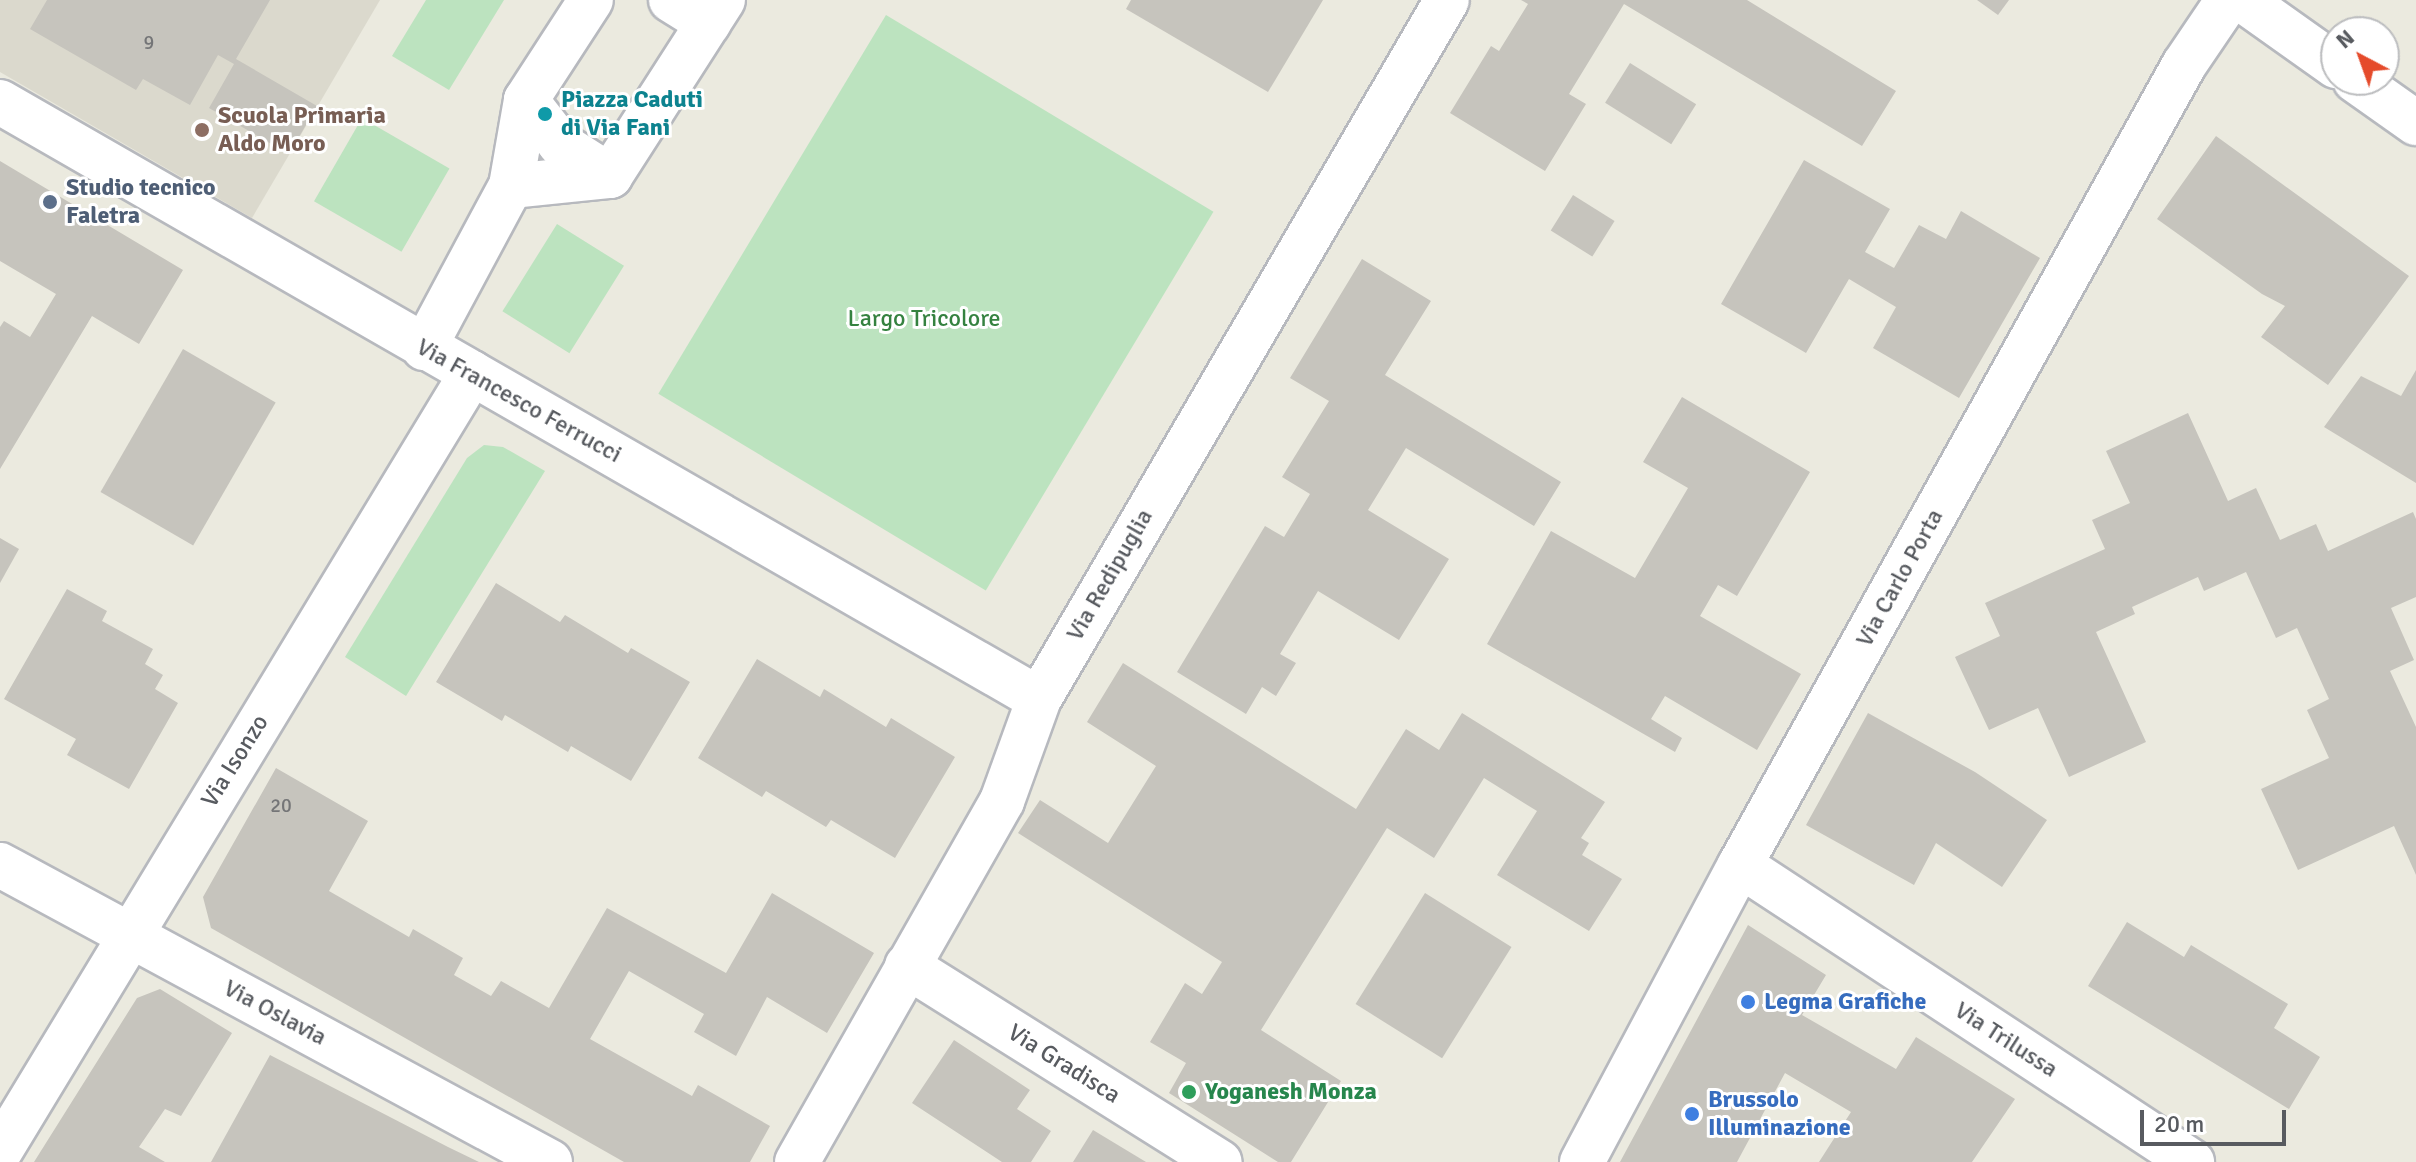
<!DOCTYPE html>
<html>
<head>
<meta charset="utf-8">
<style>
	body { margin:0 }
	#map { position:relative; width:2416px; height:1162px; overflow:hidden; background:#ebeadf; font-family:Signika,sans-serif }
	div>[style] { position:absolute }
	[style*='--x'] { left:calc(var(--x)*1px); top:calc(var(--y)*1px); width:calc(var(--w)*1px); rotate:calc(var(--a)*1deg) }
	.education>* { inset:0; background:#dbd9cd }
	.green>* { inset:0; background:#bce3bf; transform-origin:0 0 }
	.building>* { inset:0; background:#c6c4bd; transform-origin:0 0 }
	.roads { filter:drop-shadow(2px 0 #b7b9be) drop-shadow(-2px 0 #b7b9be) drop-shadow(0 2px #b7b9be) drop-shadow(0 -2px #b7b9be) }
	.minor>* { height:44px; margin:-22px; padding:0 22px; transform-origin:22px; border-radius:22px; background:#fff }
	.tertiary>* { height:44px; margin:-22px; padding:0 22px; transform-origin:22px; border-radius:22px; background:#fff }
	.dots>* { width:22px; height:22px; translate:-50% -50%; box-sizing:border-box; border:4px solid #fff; border-radius:50% }
	span { translate:-50% -50%; white-space:nowrap; text-align:center; line-height:1.15; -webkit-text-stroke:6px #fff; paint-order:stroke }
	.number-label { font-size:20px; color:#747577 }
	.number-label span { -webkit-text-stroke-width:0 }
	.culture-label { font-size:24px; color:#0d838f; font-weight:700 }
	.left { translate:0 -50%; text-align:left }
	.education-label { font-size:24px; color:#785e54; font-weight:700 }
	.service-label { font-size:24px; color:#4e5e75; font-weight:700 }
	.park-label { font-size:24px; color:#358240 }
	.street-label { font-size:24px; color:#585b60 }
	.shop-label { font-size:24px; color:#366cbe; font-weight:700 }
	.leisure-label { font-size:24px; color:#27864d; font-weight:700 }
	.north { position:absolute; left:2320px; top:16px; width:80px; height:80px; box-sizing:border-box; background:#fff; border:2px solid #bcbdbf; border-radius:50%; rotate:319deg; font-size:22px; font-weight:700; line-height:32px; text-align:center; color:#585b60 }
	.north::after { content:''; display:block; margin:auto; width:28px; height:36px; background:#e54b2b; clip-path:polygon(50% 0,100% 100%,50% 72%,0 100%) }
	.scale { position:absolute; left:2140px; top:1110px; width:146px; height:36px; box-sizing:border-box; border:4px solid #585b60; border-top:0; padding-left:10px; font-size:24px; line-height:28px; white-space:nowrap; color:#585b60; -webkit-text-stroke:6px #fff; paint-order:stroke }
</style>
</head>
<body>
<div id="map">
	<div class="education">
		<i style="clip-path:polygon(0 0,380px 0,252px 218px,0 72px)"></i>
	</div>
	<div class="green">
		<i style="clip-path:polygon(426px 0,504px 0,449px 90px,392px 56px)"></i>
		<i style="left:886px;top:15px;width:382px;height:442px;rotate:31deg"></i>
		<i style="left:362px;top:118px;width:101px;height:96px;rotate:30deg"></i>
		<i style="left:557px;top:224px;width:79px;height:103px;rotate:32deg"></i>
		<i style="clip-path:polygon(484px 445px,503px 447px,545px 471px,406px 696px,345px 657px,467px 458px)"></i>
	</div>
	<div class="building">
		<i style="clip-path:polygon(47px 0,270px 0,236px 59px,317px 106px,289px 154px,209px 108px,234px 64px,218px 55px,190px 105px,143px 79px,136px 90px,30px 29px)"></i>
		<i style="clip-path:polygon(1131px 0,1323px 0,1268px 92px,1126px 9px)"></i>
		<i style="clip-path:polygon(1521px 0,1747px 0,1896px 91px,1862px 146px,1624px 4px,1569px 94px,1586px 104px,1545px 171px,1450px 113px,1491px 46px,1499px 51px,1528px 4px)"></i>
		<i style="clip-path:polygon(1977px 0,2009px 0,1998px 15px)"></i>
		<i style="left:1630px;top:63px;width:78px;height:47px;rotate:32deg"></i>
		<i style="clip-path:polygon(2216px 136px,2409px 276px,2328px 385px,2261px 337px,2285px 306px,2262px 294px,2157px 219px)"></i>
		<i style="clip-path:polygon(1804px 160px,1890px 209px,1865px 252px,1894px 268px,1919px 225px,1946px 239px,1961px 211px,2040px 258px,1959px 398px,1873px 348px,1896px 307px,1849px 279px,1806px 353px,1721px 304px)"></i>
		<i style="clip-path:polygon(0 161px,183px 270px,139px 344px,92px 316px,0 469px,0 327px,4px 321px,30px 337px,56px 294px,0 261px)"></i>
		<i style="left:1573px;top:195px;width:49px;height:42px;rotate:32deg"></i>
		<i style="clip-path:polygon(1362px 259px,1431px 301px,1385px 375px,1561px 482px,1534px 526px,1406px 448px,1368px 510px,1449px 559px,1399px 640px,1318px 591px,1280px 654px,1296px 663px,1276px 696px,1262px 687px,1246px 714px,1177px 672px,1265px 526px,1284px 537px,1310px 494px,1282px 477px,1329px 401px,1290px 378px)"></i>
		<i style="left:183px;top:349px;width:107px;height:165px;rotate:30deg"></i>
		<i style="clip-path:polygon(2416px 370px,2416px 483px,2324px 427px,2361px 376px,2401px 396px)"></i>
		<i style="clip-path:polygon(1682px 397px,1810px 472px,1737px 596px,1718px 585px,1700px 616px,1801px 674px,1757px 750px,1665px 696px,1651px 719px,1682px 738px,1675px 752px,1487px 644px,1551px 531px,1635px 578px,1688px 488px,1643px 462px)"></i>
		<i style="clip-path:polygon(2188px 413px,2228px 501px,2256px 488px,2280px 540px,2316px 524px,2328px 551px,2413px 512px,2416px 519px,2416px 597px,2391px 608px,2414px 660px,2390px 671px,2416px 727px,2416px 875px,2394px 826px,2298px 870px,2261px 789px,2329px 758px,2307px 710px,2329px 699px,2297px 628px,2276px 638px,2246px 572px,2204px 591px,2198px 577px,2132px 607px,2135px 614px,2096px 632px,2146px 742px,2069px 777px,2038px 708px,1989px 730px,1955px 657px,2000px 636px,1985px 603px,2105px 549px,2092px 520px,2130px 503px,2106px 451px)"></i>
		<i style="clip-path:polygon(0 538px,19px 549px,0 583px)"></i>
		<i style="clip-path:polygon(496px 583px,560px 622px,565px 615px,628px 653px,631px 648px,690px 682px,631px 781px,571px 746px,568px 752px,505px 715px,502px 721px,436px 682px)"></i>
		<i style="clip-path:polygon(67px 589px,107px 611px,102px 621px,153px 649px,145px 664px,163px 675px,155px 689px,178px 703px,129px 789px,67px 755px,76px 739px,4px 699px)"></i>
		<i style="clip-path:polygon(757px 659px,820px 697px,824px 689px,886px 727px,891px 718px,955px 757px,895px 858px,831px 820px,826px 827px,766px 791px,762px 797px,698px 758px)"></i>
		<i style="clip-path:polygon(1123px 663px,1356px 809px,1406px 729px,1439px 750px,1462px 713px,1605px 802px,1581px 838px,1589px 843px,1582px 855px,1622px 879px,1589px 931px,1497px 875px,1537px 811px,1484px 778px,1434px 858px,1387px 828px,1261px 1030px,1341px 1081px,1291px 1162px,1278px 1162px,1169px 1093px,1186px 1063px,1150px 1042px,1185px 983px,1202px 994px,1222px 962px,1018px 833px,1040px 800px,1108px 843px,1156px 766px,1087px 722px)"></i>
		<i style="clip-path:polygon(1868px 713px,1975px 772px,2047px 820px,2002px 887px,1936px 843px,1914px 885px,1806px 825px)"></i>
		<i style="clip-path:polygon(276px 768px,368px 821px,329px 891px,409px 937px,413px 929px,463px 958px,454px 975px,491px 996px,501px 981px,549px 1008px,607px 908px,726px 973px,772px 893px,874px 953px,827px 1033px,767px 997px,736px 1056px,694px 1032px,704px 1014px,629px 971px,590px 1039px,692px 1096px,698px 1085px,770px 1126px,750px 1162px,624px 1162px,211px 928px,203px 897px)"></i>
		<i style="left:1425px;top:893px;width:102px;height:131px;rotate:32deg"></i>
		<i style="clip-path:polygon(2127px 922px,2184px 957px,2191px 945px,2288px 1004px,2274px 1028px,2320px 1057px,2289px 1109px,2088px 986px)"></i>
		<i style="clip-path:polygon(1748px 925px,1826px 975px,1802px 1015px,1896px 1069px,1916px 1037px,2015px 1099px,1972px 1162px,1819px 1162px,1851px 1112px,1785px 1073px,1737px 1162px,1620px 1162px)"></i>
		<i style="clip-path:polygon(160px 989px,232px 1033px,181px 1116px,165px 1109px,139px 1147px,165px 1162px,34px 1162px,137px 998px)"></i>
		<i style="clip-path:polygon(954px 1040px,1030px 1090px,1017px 1109px,1051px 1131px,1031px 1162px,1002px 1162px,912px 1103px)"></i>
		<i style="clip-path:polygon(270px 1055px,448px 1147px,479px 1162px,211px 1162px)"></i>
		<i style="clip-path:polygon(1093px 1130px,1146px 1162px,1073px 1162px)"></i>
	</div>
	<div class="roads">
		<div class="minor">
			<i style="--x:671;--y:0;--w:44;--a:31.9"></i>
			<i style="--x:526;--y:100;--w:56;--a:52.3"></i>
			<i style="--x:560;--y:144;--w:59;--a:32.6"></i>
			<i style="--x:0;--y:102;--w:1198;--a:29.88"></i>
			<i style="--x:511;--y:186;--w:100;--a:-5.8"></i>
			<i style="--x:610;--y:176;--w:209;--a:-57.3"></i>
			<i style="--x:424;--y:348;--w:184;--a:-61.8"></i>
			<i style="--x:511;--y:186;--w:87;--a:-80.1"></i>
			<i style="--x:526;--y:100;--w:119;--a:-57"></i>
			<i style="--x:0;--y:865;--w:625;--a:28.37"></i>
			<i style="--x:1740;--y:865;--w:541;--a:33.31"></i>
			<i style="--x:907;--y:966;--w:369;--a:32.1"></i>
			<i style="--x:0;--y:1151;--w:910;--a:-58.76"></i>
			<i style="--x:797;--y:1162;--w:415;--a:-60.4"></i>
			<i style="--x:1002;--y:801;--w:109;--a:-70.1"></i>
			<i style="--x:1039;--y:699;--w:809;--a:-59.73"></i>
			<i style="--x:1582;--y:1162;--w:336;--a:-62"></i>
			<i style="--x:1740;--y:865;--w:915;--a:-60.97"></i>
			<i style="--x:2184;--y:65;--w:78;--a:-55.9"></i>
		</div>
		<div class="tertiary">
			<i style="--x:2243;--y:0;--w:114;--a:35.4"></i>
			<i style="--x:2355;--y:80;--w:75;--a:35.2"></i>
		</div>
	</div>
	<div class="dots">
		<i style="left:545px;top:114px;background:#0f9aa8"></i>
		<i style="left:202px;top:130px;background:#8d6e63"></i>
		<i style="left:50px;top:202px;background:#5c6f8a"></i>
		<i style="left:1748px;top:1002px;background:#3f7fe0"></i>
		<i style="left:1189px;top:1092px;background:#2e9e5b"></i>
		<i style="left:1692px;top:1114px;background:#3f7fe0"></i>
	</div>
	<div class="number-label">
		<span style="left:149px;top:42px">9</span>
		<span style="left:281px;top:805px">20</span>
	</div>
	<div class="culture-label">
		<span class="left" style="left:561px;top:114px">Piazza Caduti<br>di Via Fani</span>
	</div>
	<div class="education-label">
		<span class="left" style="left:218px;top:130px">Scuola Primaria<br>Aldo Moro</span>
	</div>
	<div class="service-label">
		<span class="left" style="left:66px;top:202px">Studio tecnico<br>Faletra</span>
	</div>
	<div class="park-label">
		<span style="left:924px;top:319px">Largo Tricolore</span>
	</div>
	<div class="street-label">
		<span style="left:519px;top:401px;rotate:29deg">Via Francesco Ferrucci</span>
		<span style="left:1110px;top:575px;rotate:-60deg">Via Redipuglia</span>
		<span style="left:1900px;top:578px;rotate:-61deg">Via Carlo Porta</span>
		<span style="left:235px;top:761px;rotate:-58deg">Via Isonzo</span>
		<span style="left:275px;top:1013px;rotate:28deg">Via Oslavia</span>
		<span style="left:2006px;top:1040px;rotate:33deg">Via Trilussa</span>
		<span style="left:1064px;top:1064px;rotate:32deg">Via Gradisca</span>
	</div>
	<div class="shop-label">
		<span class="left" style="left:1764px;top:1002px">Legma Grafiche</span>
		<span class="left" style="left:1708px;top:1114px">Brussolo<br>Illuminazione</span>
	</div>
	<div class="leisure-label">
		<span class="left" style="left:1205px;top:1092px">Yoganesh Monza</span>
	</div>
	<div class="north">N</div>
	<div class="scale">20 m</div>
</div>
</body>
</html>
